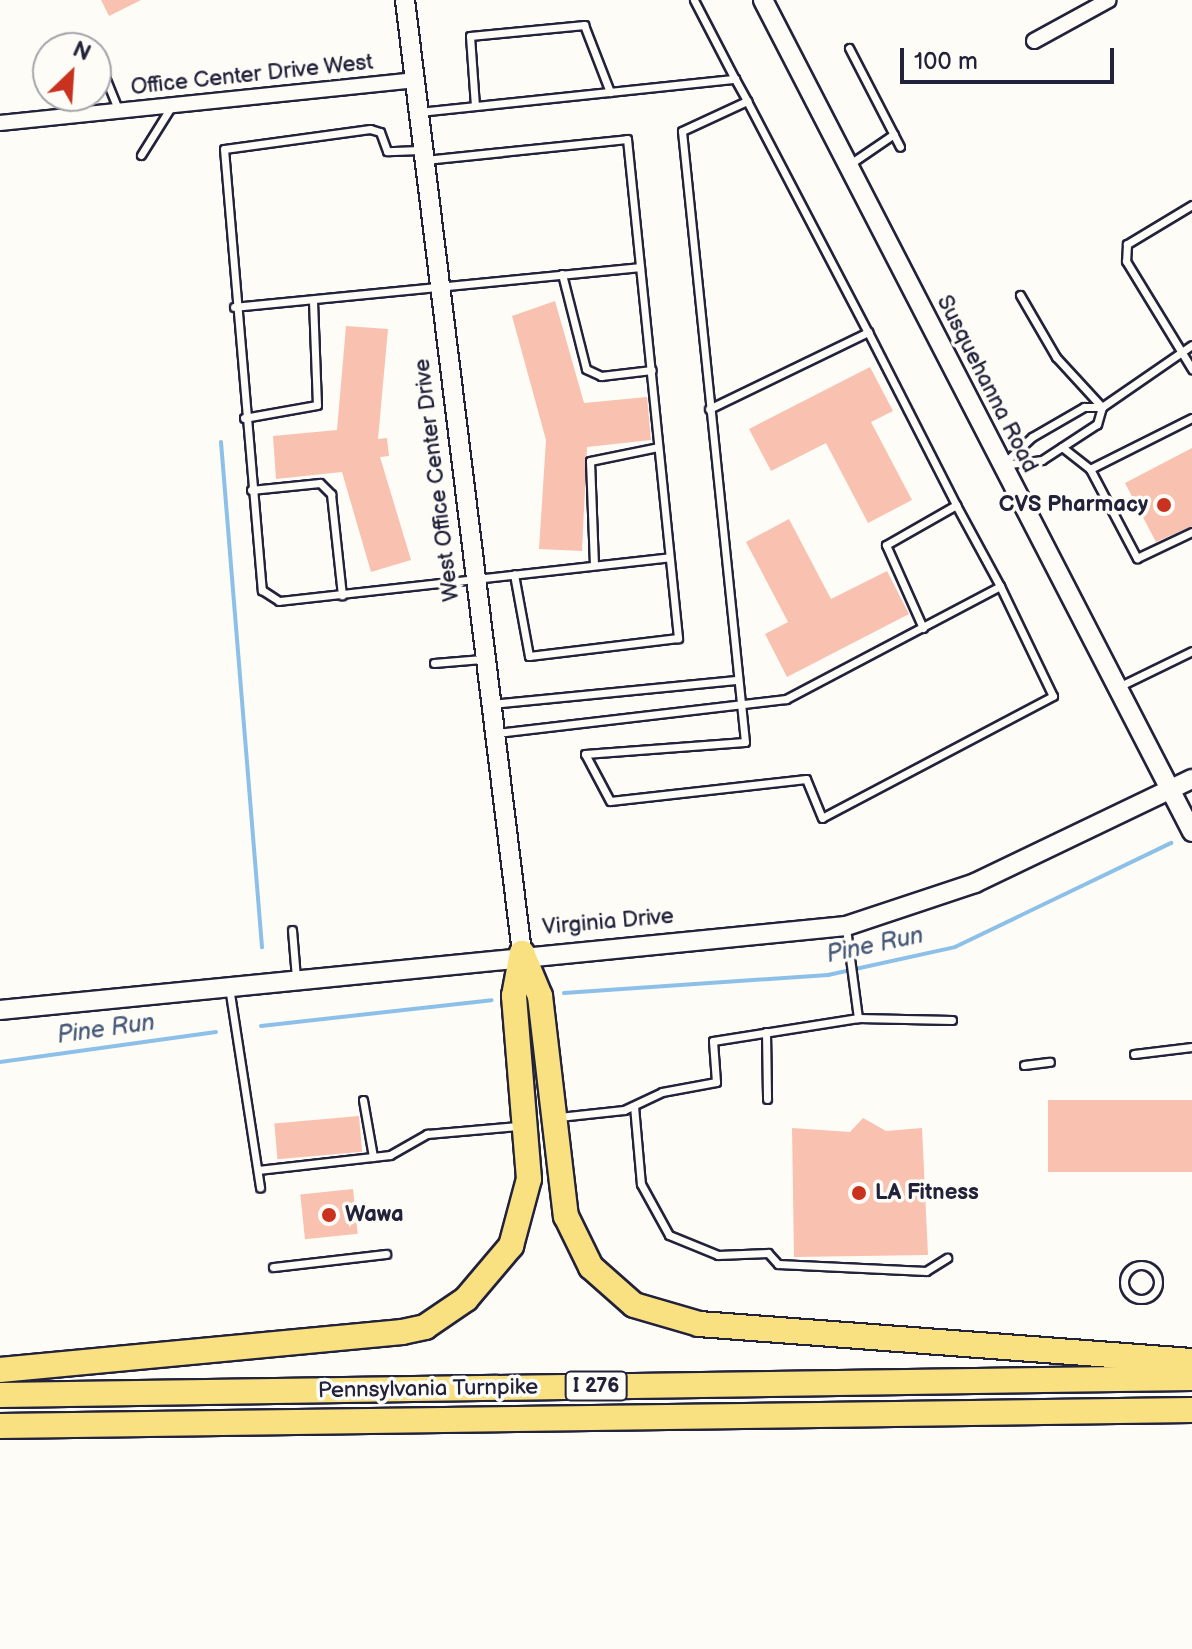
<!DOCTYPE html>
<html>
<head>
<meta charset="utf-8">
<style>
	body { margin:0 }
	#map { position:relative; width:1192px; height:1649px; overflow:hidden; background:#fdfcf7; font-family:"Balsamiq Sans",sans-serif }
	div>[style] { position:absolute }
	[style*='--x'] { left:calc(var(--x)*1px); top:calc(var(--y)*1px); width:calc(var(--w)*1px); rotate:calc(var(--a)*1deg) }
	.stream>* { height:4px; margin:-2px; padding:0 2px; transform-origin:2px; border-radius:2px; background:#8cc0e9 }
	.building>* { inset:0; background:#f9c1af; transform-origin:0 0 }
	.roads { filter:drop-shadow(2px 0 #22223b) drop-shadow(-2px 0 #22223b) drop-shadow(0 2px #22223b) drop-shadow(0 -2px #22223b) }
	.lane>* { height:7px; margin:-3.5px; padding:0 3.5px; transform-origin:3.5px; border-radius:3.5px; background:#fdfcf7 }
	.lane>.ring { margin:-3.5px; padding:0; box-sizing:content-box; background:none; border:7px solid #fdfcf7; border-radius:50% }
	.street>* { height:14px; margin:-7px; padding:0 7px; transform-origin:7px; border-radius:7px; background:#fdfcf7 }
	.secondary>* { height:18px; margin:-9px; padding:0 9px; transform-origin:9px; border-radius:9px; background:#fdfcf7 }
	.highway>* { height:24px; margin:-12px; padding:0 12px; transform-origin:12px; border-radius:12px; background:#f9e181 }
	.dots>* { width:22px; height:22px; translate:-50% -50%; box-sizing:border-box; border:4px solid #fdfcf7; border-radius:50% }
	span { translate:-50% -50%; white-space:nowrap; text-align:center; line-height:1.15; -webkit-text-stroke:7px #fdfcf7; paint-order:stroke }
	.shield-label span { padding:2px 6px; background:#fdfcf7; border:2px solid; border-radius:6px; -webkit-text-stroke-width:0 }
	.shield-label { font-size:20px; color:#22223b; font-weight:700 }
	.street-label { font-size:22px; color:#22223b }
	.poi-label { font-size:22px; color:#22223b; font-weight:700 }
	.right { translate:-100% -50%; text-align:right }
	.left { translate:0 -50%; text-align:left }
	.water-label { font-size:24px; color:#475978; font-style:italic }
	.north { position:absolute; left:32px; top:32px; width:80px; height:80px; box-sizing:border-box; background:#fdfcf7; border:2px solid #a5a5ac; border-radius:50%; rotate:25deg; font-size:22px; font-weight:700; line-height:32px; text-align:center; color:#22223b }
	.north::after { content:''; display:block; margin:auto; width:28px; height:36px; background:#c8321e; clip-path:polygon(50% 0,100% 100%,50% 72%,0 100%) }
	.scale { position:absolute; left:900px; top:48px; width:214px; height:36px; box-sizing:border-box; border:4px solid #22223b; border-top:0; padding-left:10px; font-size:24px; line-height:28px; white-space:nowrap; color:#22223b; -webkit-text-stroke:6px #fdfcf7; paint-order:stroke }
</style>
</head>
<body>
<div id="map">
	<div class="stream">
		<i style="--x:221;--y:442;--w:507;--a:85.36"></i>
		<i style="--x:564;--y:993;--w:265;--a:-3.9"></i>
		<i style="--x:828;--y:975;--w:130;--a:-12.4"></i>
		<i style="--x:955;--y:947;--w:240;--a:-25.7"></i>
		<i style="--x:261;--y:1026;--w:232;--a:-6.4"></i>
		<i style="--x:0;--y:1062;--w:218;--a:-7.9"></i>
	</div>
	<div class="building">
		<i style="clip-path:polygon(101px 0,141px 0,109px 16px)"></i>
		<i style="clip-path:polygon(555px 301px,584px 403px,647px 397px,651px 440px,587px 447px,582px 551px,539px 549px,546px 440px,512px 316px)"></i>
		<i style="clip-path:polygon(346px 326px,388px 329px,378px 439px,387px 438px,389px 456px,380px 457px,411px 560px,371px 572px,342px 472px,276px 479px,273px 436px,337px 430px)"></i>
		<i style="clip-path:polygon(870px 367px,893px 411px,871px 422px,912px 500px,868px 523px,826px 443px,771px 471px,749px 429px)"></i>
		<i style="clip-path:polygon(1192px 448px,1192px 526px,1156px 542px,1125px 483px)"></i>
		<i style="clip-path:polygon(789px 519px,831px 599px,887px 571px,909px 614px,787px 677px,765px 634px,788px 622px,746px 542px)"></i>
		<i style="left:1192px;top:1100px;width:72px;height:144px;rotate:90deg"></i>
		<i style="left:359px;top:1116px;width:36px;height:85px;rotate:85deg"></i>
		<i style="clip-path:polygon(863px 1118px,886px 1131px,922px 1128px,928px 1255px,794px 1257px,792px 1128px,850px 1132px)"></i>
		<i style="left:353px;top:1189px;width:45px;height:53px;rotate:84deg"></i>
	</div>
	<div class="roads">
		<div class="lane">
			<i style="--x:694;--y:0;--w:89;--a:62.6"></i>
			<i style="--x:735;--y:79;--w:25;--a:61"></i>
			<i style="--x:747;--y:101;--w:261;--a:62.4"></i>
			<i style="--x:868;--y:332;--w:194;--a:63"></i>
			<i style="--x:956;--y:505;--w:92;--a:61.5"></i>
			<i style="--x:1000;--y:586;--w:122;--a:64.3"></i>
			<i style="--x:1053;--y:696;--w:261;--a:152.2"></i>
			<i style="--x:822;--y:818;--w:42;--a:-112.3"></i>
			<i style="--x:806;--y:779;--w:197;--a:173.6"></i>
			<i style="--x:610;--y:801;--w:53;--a:-118"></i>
			<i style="--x:585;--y:754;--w:160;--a:-4.3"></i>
			<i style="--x:745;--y:742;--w:614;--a:-95.89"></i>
			<i style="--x:682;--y:131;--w:72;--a:-24.8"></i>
			<i style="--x:849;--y:48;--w:111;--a:62.7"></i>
			<i style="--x:105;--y:77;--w:37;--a:68"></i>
			<i style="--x:475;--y:106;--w:70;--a:-94.1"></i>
			<i style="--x:470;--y:36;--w:115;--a:-5.5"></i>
			<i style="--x:584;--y:25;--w:72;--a:68.8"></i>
			<i style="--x:419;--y:112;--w:318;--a:-6"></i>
			<i style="--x:420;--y:150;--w:33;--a:178"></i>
			<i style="--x:387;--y:151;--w:20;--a:-110"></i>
			<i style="--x:380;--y:132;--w:10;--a:-163"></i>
			<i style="--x:370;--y:129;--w:147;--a:172.2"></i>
			<i style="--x:224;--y:149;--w:443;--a:85.1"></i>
			<i style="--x:262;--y:590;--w:20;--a:33"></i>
			<i style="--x:279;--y:601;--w:392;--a:-6.4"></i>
			<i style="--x:141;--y:155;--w:57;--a:-58"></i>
			<i style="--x:425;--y:160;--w:203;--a:-5.9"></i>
			<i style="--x:627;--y:139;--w:502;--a:84.16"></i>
			<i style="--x:678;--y:638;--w:150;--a:173.1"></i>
			<i style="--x:529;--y:656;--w:83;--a:-100.4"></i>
			<i style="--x:850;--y:164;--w:53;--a:-34.3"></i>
			<i style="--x:1192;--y:205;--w:76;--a:149"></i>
			<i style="--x:1127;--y:244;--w:17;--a:93"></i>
			<i style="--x:1126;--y:261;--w:127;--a:58.6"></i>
			<i style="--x:562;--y:274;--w:98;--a:75.8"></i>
			<i style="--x:586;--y:369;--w:17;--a:25"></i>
			<i style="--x:601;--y:376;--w:51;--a:-6.7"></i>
			<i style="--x:1020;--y:295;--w:72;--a:59.9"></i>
			<i style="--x:1056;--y:357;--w:68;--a:47.4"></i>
			<i style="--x:1102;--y:407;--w:109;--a:-34.6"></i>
			<i style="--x:234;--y:307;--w:408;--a:-5.6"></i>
			<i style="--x:1084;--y:407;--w:18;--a:0"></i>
			<i style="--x:1102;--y:407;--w:18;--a:106"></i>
			<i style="--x:1097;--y:424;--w:66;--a:146.8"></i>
			<i style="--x:1042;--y:460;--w:40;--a:172.9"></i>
			<i style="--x:1002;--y:465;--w:41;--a:-43"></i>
			<i style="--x:1032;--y:437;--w:60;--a:-30"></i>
			<i style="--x:709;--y:409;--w:177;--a:-25.8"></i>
			<i style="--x:244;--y:418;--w:74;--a:-10.1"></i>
			<i style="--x:317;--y:405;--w:104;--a:-92.2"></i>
			<i style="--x:1062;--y:447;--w:36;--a:38"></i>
			<i style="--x:1090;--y:469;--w:101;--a:62.2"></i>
			<i style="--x:1137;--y:558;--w:61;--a:-25.3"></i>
			<i style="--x:1090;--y:469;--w:114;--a:-26.6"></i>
			<i style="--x:251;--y:490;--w:69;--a:-5.8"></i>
			<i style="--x:320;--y:483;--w:16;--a:45"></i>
			<i style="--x:331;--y:494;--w:102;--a:83.8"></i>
			<i style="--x:594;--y:565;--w:104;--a:-92.2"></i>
			<i style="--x:590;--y:461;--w:69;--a:-11.6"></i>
			<i style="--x:923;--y:628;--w:91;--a:-114"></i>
			<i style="--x:886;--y:545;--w:81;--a:-29.7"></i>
			<i style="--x:434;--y:663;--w:48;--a:-4.8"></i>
			<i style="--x:1118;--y:687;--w:82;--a:-25.9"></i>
			<i style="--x:491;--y:704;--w:246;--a:-5.6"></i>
			<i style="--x:497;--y:733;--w:291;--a:-6.7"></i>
			<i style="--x:786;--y:699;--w:242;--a:-27.8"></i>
			<i style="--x:846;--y:928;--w:91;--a:82.4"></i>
			<i style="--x:292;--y:930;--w:48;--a:85.2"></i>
			<i style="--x:229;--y:987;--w:203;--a:81.2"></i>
			<i style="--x:766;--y:1032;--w:67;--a:89.1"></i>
			<i style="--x:1134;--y:1054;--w:58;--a:-6.9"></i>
			<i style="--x:1024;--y:1065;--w:26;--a:-7"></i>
			<i style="--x:363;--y:1100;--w:58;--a:80"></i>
			<i style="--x:634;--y:1106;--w:78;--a:84.9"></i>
			<i style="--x:641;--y:1184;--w:58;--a:61.2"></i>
			<i style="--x:669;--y:1235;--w:53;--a:22.2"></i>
			<i style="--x:718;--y:1255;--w:50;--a:-2.3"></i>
			<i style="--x:768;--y:1253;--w:15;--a:48"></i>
			<i style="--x:778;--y:1264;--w:148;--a:2.7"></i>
			<i style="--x:926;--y:1271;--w:25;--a:-32"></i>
			<i style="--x:559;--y:1117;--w:65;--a:-6.1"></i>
			<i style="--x:624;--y:1110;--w:42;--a:-25.3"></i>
			<i style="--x:662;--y:1092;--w:55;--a:-10.5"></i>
			<i style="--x:716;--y:1082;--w:41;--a:-94.2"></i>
			<i style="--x:713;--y:1041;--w:147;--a:-9"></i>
			<i style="--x:858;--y:1018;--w:94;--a:1.2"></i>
			<i style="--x:258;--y:1170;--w:133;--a:-6.5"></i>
			<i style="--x:390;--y:1155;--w:43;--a:-29.6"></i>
			<i style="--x:427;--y:1134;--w:91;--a:-5"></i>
			<i class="ring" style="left:1124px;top:1265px;width:27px;height:27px"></i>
			<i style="--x:273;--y:1267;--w:114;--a:-6.6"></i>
		</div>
		<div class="street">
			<i style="--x:1034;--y:41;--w:85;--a:-28.7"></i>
			<i style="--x:0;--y:123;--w:416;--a:-5.9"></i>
		</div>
		<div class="secondary">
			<i style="--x:405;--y:0;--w:960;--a:83"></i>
			<i style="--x:763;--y:0;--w:936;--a:62.72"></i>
			<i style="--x:0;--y:1010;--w:850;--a:-5.67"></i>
			<i style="--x:846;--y:926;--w:136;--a:-18.4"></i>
			<i style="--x:975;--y:883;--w:241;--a:-25.6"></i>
		</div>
		<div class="highway">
			<i style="--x:522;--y:953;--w:47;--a:67.3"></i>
			<i style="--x:540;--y:996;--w:222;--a:83.3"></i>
			<i style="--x:566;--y:1216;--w:57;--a:63.9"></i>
			<i style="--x:591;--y:1267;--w:57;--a:41.5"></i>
			<i style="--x:634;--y:1305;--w:68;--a:16.3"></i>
			<i style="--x:699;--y:1324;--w:494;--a:4.3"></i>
			<i style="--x:0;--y:1370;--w:404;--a:-5.4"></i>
			<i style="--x:402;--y:1332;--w:24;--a:-12"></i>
			<i style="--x:425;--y:1327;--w:50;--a:-34.3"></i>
			<i style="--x:466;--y:1299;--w:70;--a:-49.7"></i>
			<i style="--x:511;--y:1246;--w:69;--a:-75"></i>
			<i style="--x:529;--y:1179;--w:184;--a:-94.7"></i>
			<i style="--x:514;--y:996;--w:44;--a:-79.5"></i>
			<i style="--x:0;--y:1395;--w:1192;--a:-0.82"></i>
			<i style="--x:0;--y:1426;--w:1192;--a:-0.77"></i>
		</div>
	</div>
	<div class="dots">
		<i style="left:1164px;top:505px;background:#c8321e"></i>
		<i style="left:859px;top:1193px;background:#c8321e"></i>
		<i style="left:329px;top:1215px;background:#c8321e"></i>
	</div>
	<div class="shield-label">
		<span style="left:596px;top:1386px">I 276</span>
	</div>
	<div class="street-label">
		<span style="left:252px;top:75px;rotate:-6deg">Office Center Drive West</span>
		<span style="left:987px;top:384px;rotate:63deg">Susquehanna Road</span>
		<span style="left:437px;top:480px;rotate:-97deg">West Office Center Drive</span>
		<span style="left:608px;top:922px;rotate:-5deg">Virginia Drive</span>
		<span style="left:428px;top:1389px;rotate:-1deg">Pennsylvania Turnpike</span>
	</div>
	<div class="poi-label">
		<span class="right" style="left:1148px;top:505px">CVS Pharmacy</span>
		<span class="left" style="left:875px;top:1193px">LA Fitness</span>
		<span class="left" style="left:345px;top:1215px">Wawa</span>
	</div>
	<div class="water-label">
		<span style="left:875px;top:945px;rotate:-12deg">Pine Run</span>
		<span style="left:106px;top:1029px;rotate:-8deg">Pine Run</span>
	</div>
	<div class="north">N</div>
	<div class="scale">100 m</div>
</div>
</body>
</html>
